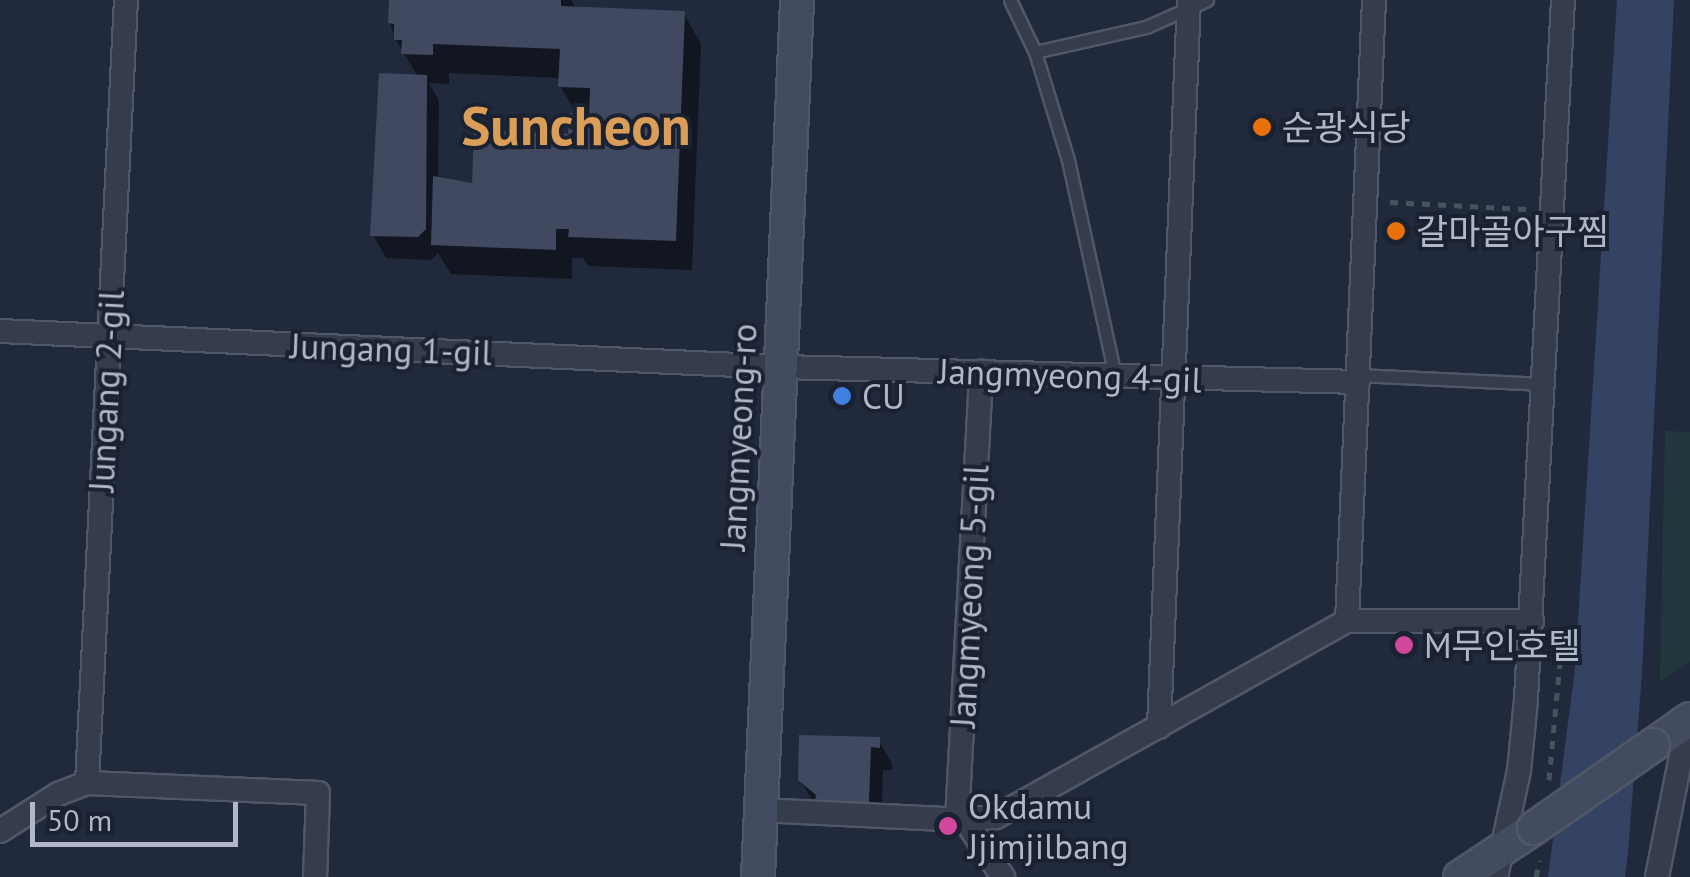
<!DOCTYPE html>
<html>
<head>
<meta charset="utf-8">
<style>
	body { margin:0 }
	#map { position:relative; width:1690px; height:877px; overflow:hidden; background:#212a3c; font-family:"PT Sans","Noto Sans KR",sans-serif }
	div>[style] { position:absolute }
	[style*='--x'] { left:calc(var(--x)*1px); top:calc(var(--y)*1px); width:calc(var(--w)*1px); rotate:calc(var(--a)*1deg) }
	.green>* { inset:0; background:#23383d }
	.water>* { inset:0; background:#344364 }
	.shadow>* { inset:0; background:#0007 }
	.building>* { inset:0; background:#40495f }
	.path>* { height:5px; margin-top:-2.5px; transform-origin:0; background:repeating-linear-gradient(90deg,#41555a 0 8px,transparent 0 16px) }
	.roads { filter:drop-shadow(2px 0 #505767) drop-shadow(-2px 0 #505767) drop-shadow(0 2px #505767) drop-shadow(0 -2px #505767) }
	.lane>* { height:11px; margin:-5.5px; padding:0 5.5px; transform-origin:5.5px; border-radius:5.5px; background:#353c4c }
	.street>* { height:22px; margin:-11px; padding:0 11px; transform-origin:11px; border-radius:11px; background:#353c4c }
	.secondary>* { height:32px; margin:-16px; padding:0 16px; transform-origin:16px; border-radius:16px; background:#434b60 }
	.bridges { filter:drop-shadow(2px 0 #505767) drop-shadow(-2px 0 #505767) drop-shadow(0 2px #505767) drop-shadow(0 -2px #505767) }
	.secondary-bridge>* { height:32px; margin:-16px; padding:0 16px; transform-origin:16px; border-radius:16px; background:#434b60 }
	.dots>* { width:28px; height:28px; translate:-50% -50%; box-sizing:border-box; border:5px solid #1a2131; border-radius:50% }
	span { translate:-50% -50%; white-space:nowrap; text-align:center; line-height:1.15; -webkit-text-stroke:8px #1a2131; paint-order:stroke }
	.poi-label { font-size:35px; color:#b0b7c8 }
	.left { translate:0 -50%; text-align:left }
	.street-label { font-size:35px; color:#b0b7c8 }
	.town-label { font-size:55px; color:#da9e59; font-weight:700 }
	.scale { position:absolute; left:30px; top:802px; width:208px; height:45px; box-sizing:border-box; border:5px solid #b0b7c8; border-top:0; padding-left:12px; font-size:30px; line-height:35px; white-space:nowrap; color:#b0b7c8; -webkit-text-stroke:8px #1a2131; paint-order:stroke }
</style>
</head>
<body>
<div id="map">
	<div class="green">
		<i style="clip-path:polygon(1665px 431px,1690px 432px,1690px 661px,1660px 681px)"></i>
	</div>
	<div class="water">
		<i style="clip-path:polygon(1617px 0,1674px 0,1642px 673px,1628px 852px,1625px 877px,1548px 877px,1575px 669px)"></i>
	</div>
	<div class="shadow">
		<i style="clip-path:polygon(evenodd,391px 0,571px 0,577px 9px,684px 14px,701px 44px,692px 270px,588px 266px,583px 258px,572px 258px,572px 279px,451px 274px,438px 253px,431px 260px,386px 258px,373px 235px,418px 77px,396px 40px,390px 23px,391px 0,449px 73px,561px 78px,560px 86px,578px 116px,571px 136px,475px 186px,438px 180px,439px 101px,429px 83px,449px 84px,449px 73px)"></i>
		<i style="clip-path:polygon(878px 740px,892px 763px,892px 770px,883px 770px,881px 825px,814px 803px,800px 779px)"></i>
	</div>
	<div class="building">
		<i style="clip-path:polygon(389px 0,561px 0,561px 6px,685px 11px,676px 241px,568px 237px,569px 229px,556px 229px,556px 250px,431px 245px,433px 176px,472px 183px,474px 130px,568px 134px,569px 113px,589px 114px,590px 88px,558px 87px,560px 49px,433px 44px,433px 55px,401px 54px,402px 40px,394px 40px,394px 24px,388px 23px)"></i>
		<i style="clip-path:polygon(379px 73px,427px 75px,426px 229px,418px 237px,370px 236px)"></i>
		<i style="clip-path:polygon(799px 735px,880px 737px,880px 748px,871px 747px,869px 803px,815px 801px,816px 795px,798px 780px)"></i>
	</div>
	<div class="path">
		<i style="--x:1390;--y:202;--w:139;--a:2.9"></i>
		<i style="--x:1549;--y:780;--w:152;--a:-84.7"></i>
		<i style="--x:1536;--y:877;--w:17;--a:-77"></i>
	</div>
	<div class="roads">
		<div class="lane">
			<i style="--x:1010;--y:0;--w:58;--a:64.3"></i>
			<i style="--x:1035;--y:52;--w:113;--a:73"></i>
			<i style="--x:1068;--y:160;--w:221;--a:77.7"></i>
			<i style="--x:1035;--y:52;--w:114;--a:-12.7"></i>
			<i style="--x:1146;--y:27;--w:67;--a:-23.9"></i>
			<i style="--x:1358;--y:375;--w:186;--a:2.8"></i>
		</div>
		<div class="street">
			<i style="--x:0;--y:331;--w:783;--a:2.64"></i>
			<i style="--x:782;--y:367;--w:576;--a:1.49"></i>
			<i style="--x:1347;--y:621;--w:622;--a:-87.51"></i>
			<i style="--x:1159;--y:727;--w:728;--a:-87.64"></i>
			<i style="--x:87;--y:783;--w:784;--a:-87.15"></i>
			<i style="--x:760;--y:810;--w:205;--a:2.8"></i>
			<i style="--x:965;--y:820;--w:31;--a:-6"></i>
			<i style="--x:996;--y:817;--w:402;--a:-29.2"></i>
			<i style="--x:1347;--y:621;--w:185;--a:0"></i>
			<i style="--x:957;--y:820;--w:449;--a:-86.9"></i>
			<i style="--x:965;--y:820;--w:69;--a:56.3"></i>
			<i style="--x:0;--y:831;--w:69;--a:-32.5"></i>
			<i style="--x:58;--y:794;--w:31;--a:-21"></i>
			<i style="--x:87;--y:783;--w:231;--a:2.5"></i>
			<i style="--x:318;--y:793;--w:84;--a:92"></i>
			<i style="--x:1496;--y:877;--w:108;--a:-77.8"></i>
			<i style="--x:1519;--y:771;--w:72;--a:-84.4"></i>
			<i style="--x:1526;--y:699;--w:700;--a:-86.97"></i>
			<i style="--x:1657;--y:877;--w:160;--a:-78.8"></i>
		</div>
		<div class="secondary">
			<i style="--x:1653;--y:745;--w:45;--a:-35.1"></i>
			<i style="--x:758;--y:877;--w:878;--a:-87.45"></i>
			<i style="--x:1460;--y:877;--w:89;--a:-33.5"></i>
		</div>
	</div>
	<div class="bridges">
		<div class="secondary-bridge">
			<i style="--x:1534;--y:828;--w:145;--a:-34.9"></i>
		</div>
	</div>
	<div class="dots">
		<i style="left:1262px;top:127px;background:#e8710a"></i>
		<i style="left:1396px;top:231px;background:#e8710a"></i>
		<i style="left:842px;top:396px;background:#3f7fe0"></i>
		<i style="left:1404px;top:645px;background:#d1479c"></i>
		<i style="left:948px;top:826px;background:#d1479c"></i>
	</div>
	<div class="poi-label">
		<span class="left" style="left:1282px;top:127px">순광식당</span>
		<span class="left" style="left:1416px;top:231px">갈마골아구찜</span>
		<span class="left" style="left:862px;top:396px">CU</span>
		<span class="left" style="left:1424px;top:645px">M무인호텔</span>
		<span class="left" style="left:968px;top:826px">Okdamu<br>Jjimjilbang</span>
	</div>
	<div class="street-label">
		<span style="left:391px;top:349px;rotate:2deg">Jungang 1-gil</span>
		<span style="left:1070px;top:375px;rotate:2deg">Jangmyeong 4-gil</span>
		<span style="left:106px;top:391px;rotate:-87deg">Jungang 2-gil</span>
		<span style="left:738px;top:437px;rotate:-87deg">Jangmyeong-ro</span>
		<span style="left:969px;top:596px;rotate:-87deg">Jangmyeong 5-gil</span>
	</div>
	<div class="town-label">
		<span style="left:576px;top:125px">Suncheon</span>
	</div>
	<div class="scale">50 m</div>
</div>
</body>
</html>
